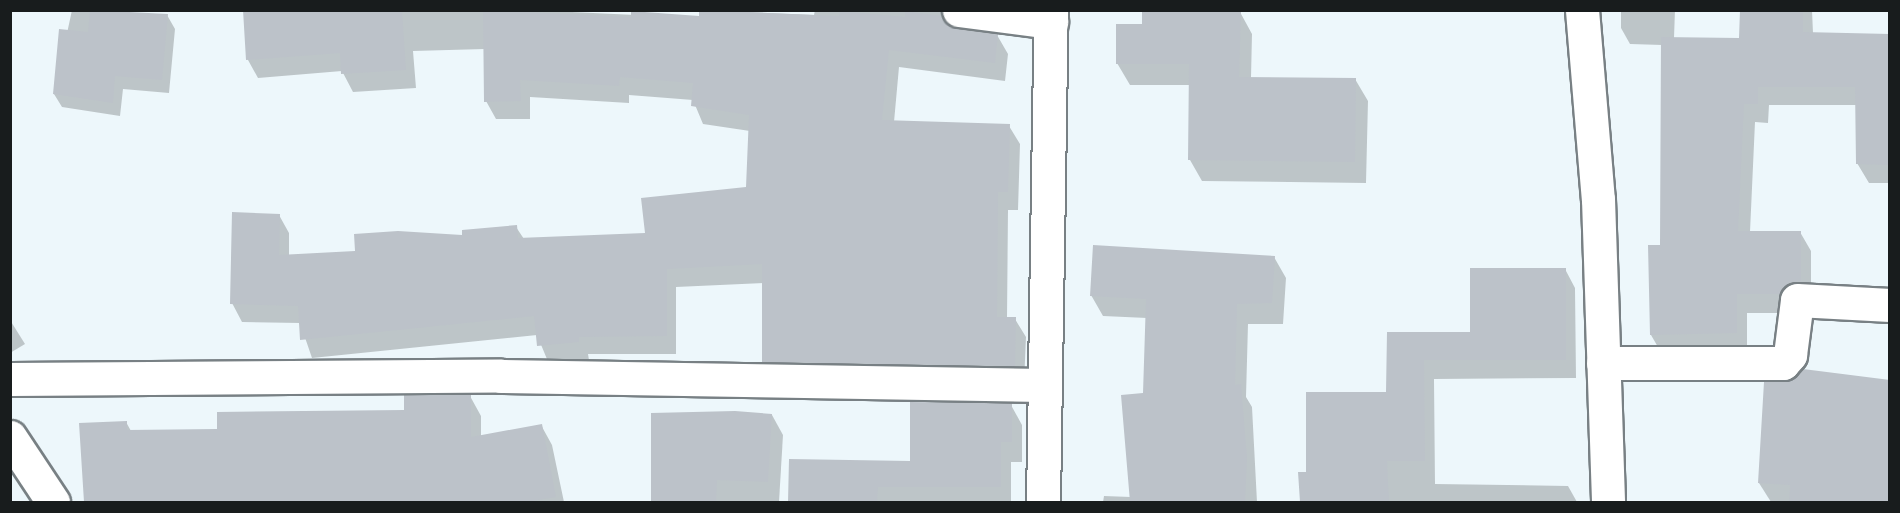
<!DOCTYPE html>
<html>
<head>
<meta charset="utf-8">
<style>
	body { margin:0 }
	#map { position:relative; width:1900px; height:513px; overflow:hidden; background:#edf7fb; font-family:Cabin,sans-serif }
	div>[style] { position:absolute }
	[style*='--x'] { left:calc(var(--x)*1px); top:calc(var(--y)*1px); width:calc(var(--w)*1px); rotate:calc(var(--a)*1deg) }
	.shadow>* { inset:0; background:#0003 }
	.building>* { inset:0; background:#bcc2c9 }
	.roads { filter:drop-shadow(2px 0 #788084) drop-shadow(-2px 0 #788084) drop-shadow(0 2px #788084) drop-shadow(0 -2px #788084) }
	.minor>* { height:33px; margin:-16.5px; padding:0 16.5px; transform-origin:16.5px; border-radius:16.5px; background:#fff }
	span { translate:-50% -50%; white-space:nowrap; text-align:center; line-height:1.15; -webkit-text-stroke:6px #edf7fb; paint-order:stroke }
	.frame { position:absolute; inset:0; border:12px solid #181c1d; pointer-events:none }
</style>
</head>
<body>
<div id="map">
	<div class="shadow">
		<i style="clip-path:polygon(72px 10px,167px 15px,175px 29px,169px 93px,123px 89px,120px 116px,62px 107px,54px 94px)"></i>
		<i style="clip-path:polygon(244px 10px,529px 10px,700px 18px,701px 10px,814px 15px,815px 10px,963px 10px,950px 27px,997px 35px,1008px 54px,1005px 81px,899px 67px,894px 122px,1009px 126px,1020px 144px,1018px 210px,1008px 210px,1007px 319px,1015px 319px,1026px 337px,1024px 384px,774px 379px,764px 361px,764px 283px,676px 287px,676px 354px,588px 354px,589px 360px,549px 364px,537px 335px,312px 358px,300px 323px,242px 322px,232px 303px,279px 215px,289px 233px,289px 256px,356px 253px,516px 227px,524px 239px,647px 234px,748px 188px,750px 131px,703px 124px,693px 100px,629px 95px,629px 103px,530px 97px,530px 119px,496px 119px,486px 101px,485px 49px,413px 51px,416px 88px,353px 92px,342px 71px,258px 78px,248px 60px)"></i>
		<i style="clip-path:polygon(1621px 10px,1675px 10px,1674px 38px,1741px 39px,1741px 10px,1812px 10px,1813px 33px,1890px 35px,1890px 183px,1869px 183px,1857px 163px,1857px 105px,1769px 105px,1768px 123px,1755px 122px,1750px 232px,1800px 232px,1811px 251px,1811px 300px,1791px 313px,1747px 313px,1747px 352px,1662px 354px,1651px 335px,1662px 246px,1662px 45px,1630px 44px,1621px 28px)"></i>
		<i style="clip-path:polygon(1240px 12px,1252px 34px,1251px 78px,1355px 79px,1368px 101px,1366px 183px,1202px 181px,1190px 160px,1190px 85px,1130px 85px,1117px 63px,1144px 25px)"></i>
		<i style="clip-path:polygon(1274px 257px,1286px 278px,1283px 324px,1248px 324px,1246px 397px,1252px 407px,1257px 502px,1103px 502px,1104px 496px,1131px 497px,1145px 394px,1147px 318px,1103px 316px,1091px 295px)"></i>
		<i style="clip-path:polygon(1565px 269px,1575px 288px,1576px 378px,1434px 379px,1435px 484px,1568px 486px,1577px 502px,1301px 502px,1300px 474px,1308px 473px,1387px 393px,1389px 333px,1471px 333px)"></i>
		<i style="clip-path:polygon(10px 320px,25px 344px,10px 353px)"></i>
		<i style="clip-path:polygon(1803px 370px,1890px 381px,1890px 502px,1771px 502px,1759px 483px,1791px 382px)"></i>
		<i style="clip-path:polygon(470px 396px,481px 416px,481px 437px,541px 425px,552px 445px,564px 502px,85px 502px,81px 424px,126px 422px,131px 431px,218px 430px,406px 412px)"></i>
		<i style="clip-path:polygon(1011px 405px,1022px 425px,1022px 462px,1011px 462px,1011px 502px,790px 502px,791px 461px,911px 462px)"></i>
		<i style="clip-path:polygon(653px 414px,772px 415px,783px 435px,779px 502px,652px 502px)"></i>
	</div>
	<div class="building">
		<i style="clip-path:polygon(90px 10px,168px 14px,162px 80px,115px 76px,113px 103px,53px 94px,59px 29px,88px 32px)"></i>
		<i style="clip-path:polygon(243px 10px,402px 10px,406px 70px,341px 74px,340px 53px,246px 60px)"></i>
		<i style="clip-path:polygon(483px 10px,631px 17px,631px 11px,699px 16px,699px 10px,839px 16px,840px 11px,905px 17px,905px 11px,941px 16px,957px 29px,998px 34px,995px 63px,889px 50px,882px 120px,1010px 124px,1008px 192px,998px 192px,997px 317px,1016px 317px,1015px 366px,762px 362px,762px 264px,667px 269px,667px 336px,579px 337px,579px 342px,537px 346px,534px 316px,300px 340px,298px 306px,230px 304px,232px 212px,280px 214px,279px 255px,355px 251px,354px 234px,398px 231px,462px 235px,462px 230px,517px 225px,518px 238px,645px 233px,641px 198px,746px 187px,749px 115px,691px 106px,693px 83px,620px 77px,619px 86px,520px 80px,521px 101px,484px 102px)"></i>
		<i style="clip-path:polygon(1142px 10px,1241px 11px,1239px 77px,1356px 78px,1355px 162px,1188px 160px,1189px 64px,1116px 64px,1116px 24px,1142px 24px)"></i>
		<i style="clip-path:polygon(1740px 10px,1803px 10px,1803px 32px,1890px 34px,1890px 165px,1856px 164px,1855px 87px,1758px 87px,1758px 104px,1744px 104px,1738px 231px,1801px 231px,1801px 281px,1788px 283px,1780px 294px,1737px 294px,1737px 333px,1650px 335px,1648px 245px,1660px 245px,1661px 37px,1739px 38px)"></i>
		<i style="clip-path:polygon(1093px 245px,1275px 256px,1272px 303px,1237px 304px,1235px 385px,1241px 384px,1247px 458px,1245px 502px,1130px 502px,1121px 395px,1143px 393px,1146px 299px,1090px 296px)"></i>
		<i style="clip-path:polygon(1470px 268px,1566px 268px,1566px 360px,1424px 360px,1425px 461px,1387px 461px,1389px 502px,1300px 502px,1298px 472px,1306px 472px,1306px 392px,1386px 392px,1387px 332px,1470px 332px)"></i>
		<i style="clip-path:polygon(1803px 369px,1890px 380px,1890px 502px,1789px 502px,1790px 485px,1758px 483px,1764px 382px,1790px 380px)"></i>
		<i style="clip-path:polygon(404px 395px,471px 395px,471px 437px,542px 424px,556px 497px,525px 502px,84px 502px,79px 423px,127px 421px,127px 430px,217px 429px,217px 412px,404px 410px)"></i>
		<i style="clip-path:polygon(910px 402px,1012px 403px,1012px 442px,1001px 442px,1001px 487px,878px 487px,877px 502px,788px 502px,789px 459px,910px 461px)"></i>
		<i style="clip-path:polygon(735px 411px,772px 414px,768px 482px,717px 480px,716px 502px,651px 502px,651px 413px)"></i>
	</div>
	<div class="roads">
		<div class="minor">
			<i style="--x:959;--y:10;--w:93;--a:7.4"></i>
			<i style="--x:1582;--y:10;--w:190;--a:85.2"></i>
			<i style="--x:1598;--y:199;--w:303;--a:88.1"></i>
			<i style="--x:1603;--y:363;--w:180;--a:0"></i>
			<i style="--x:1783;--y:363;--w:11;--a:-49"></i>
			<i style="--x:1790;--y:355;--w:55;--a:-82.7"></i>
			<i style="--x:1797;--y:300;--w:93;--a:3.1"></i>
			<i style="--x:10;--y:379;--w:491;--a:-0.4"></i>
			<i style="--x:501;--y:376;--w:543;--a:0.95"></i>
			<i style="--x:10;--y:437;--w:78;--a:56.5"></i>
			<i style="--x:1043;--y:502;--w:492;--a:-89.1"></i>
		</div>
	</div>
	<div class="frame"></div>
</div>
</body>
</html>
